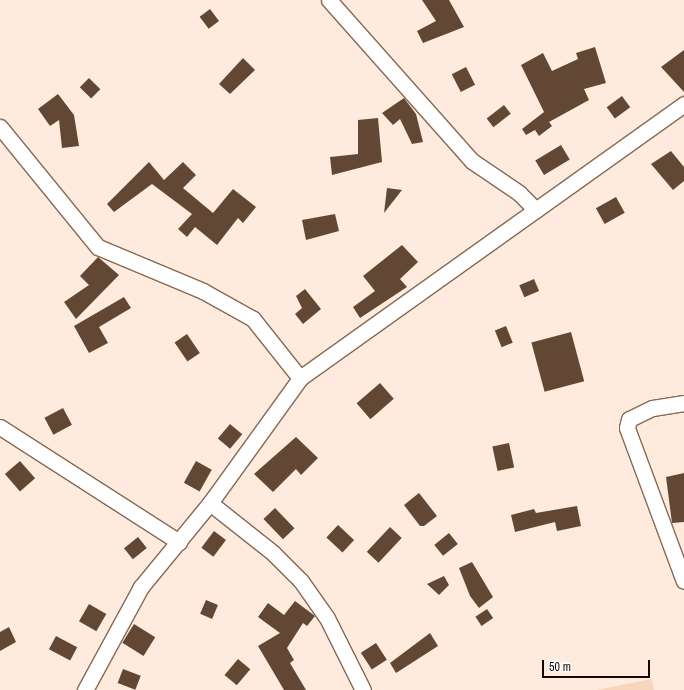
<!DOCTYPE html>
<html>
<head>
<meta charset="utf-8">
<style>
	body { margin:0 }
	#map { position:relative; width:684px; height:690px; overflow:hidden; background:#feebdd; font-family:"Archivo Narrow",sans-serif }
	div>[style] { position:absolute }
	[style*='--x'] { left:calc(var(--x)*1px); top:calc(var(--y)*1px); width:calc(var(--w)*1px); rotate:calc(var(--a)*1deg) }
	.green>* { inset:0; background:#f7d6bc }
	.building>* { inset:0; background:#624834; transform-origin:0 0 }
	.roads { filter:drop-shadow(1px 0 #856a54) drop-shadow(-1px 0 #856a54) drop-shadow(0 1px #856a54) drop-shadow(0 -1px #856a54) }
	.minor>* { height:15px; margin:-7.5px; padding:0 7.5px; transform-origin:7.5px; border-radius:7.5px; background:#fff }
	span { translate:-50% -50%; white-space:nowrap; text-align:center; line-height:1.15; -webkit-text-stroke:4px #fff; paint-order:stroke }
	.scale { position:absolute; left:542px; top:660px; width:108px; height:18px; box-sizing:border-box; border:2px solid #130903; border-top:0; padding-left:5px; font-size:12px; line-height:14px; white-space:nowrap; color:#130903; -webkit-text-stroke:3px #fff; paint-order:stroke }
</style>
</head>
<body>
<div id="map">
	<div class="green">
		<i style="clip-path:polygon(652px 679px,654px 690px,596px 690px)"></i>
	</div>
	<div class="building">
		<i style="clip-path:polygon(422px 0,449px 0,464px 27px,423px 43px,417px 31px,436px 21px)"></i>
		<i style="left:210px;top:9px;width:15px;height:13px;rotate:53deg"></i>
		<i style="clip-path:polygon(595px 47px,606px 83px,584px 89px,589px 100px,549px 122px,552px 126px,539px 136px,535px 130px,526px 135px,522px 129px,544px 112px,521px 65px,543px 53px,552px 71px,578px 59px,576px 53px)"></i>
		<i style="clip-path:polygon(684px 50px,684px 92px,661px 67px)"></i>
		<i style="clip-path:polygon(243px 58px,255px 70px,230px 94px,219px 84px)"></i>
		<i style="left:466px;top:67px;width:20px;height:16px;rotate:63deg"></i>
		<i style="left:89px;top:78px;width:16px;height:13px;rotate:45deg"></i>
		<i style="clip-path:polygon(58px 94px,74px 115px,79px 146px,62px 148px,59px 120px,50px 126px,38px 109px)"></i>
		<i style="left:622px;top:96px;width:14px;height:19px;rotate:54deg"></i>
		<i style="clip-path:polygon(404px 98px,416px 114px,423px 142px,412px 144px,400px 119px,393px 125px,382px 113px)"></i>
		<i style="left:504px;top:105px;width:11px;height:22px;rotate:52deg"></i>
		<i style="clip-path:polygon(378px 118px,382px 162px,332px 175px,330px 157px,358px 154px,358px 120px)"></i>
		<i style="left:561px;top:145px;width:17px;height:30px;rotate:59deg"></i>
		<i style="clip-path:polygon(671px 151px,684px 167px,684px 181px,673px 190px,651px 164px)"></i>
		<i style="clip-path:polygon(149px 162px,164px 180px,183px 162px,196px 175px,183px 188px,213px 213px,233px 189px,256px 207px,243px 223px,238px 218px,217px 245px,195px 227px,187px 237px,178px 229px,192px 214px,152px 184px,114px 212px,107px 204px)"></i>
		<i style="clip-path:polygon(387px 188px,402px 190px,384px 213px)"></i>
		<i style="left:616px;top:197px;width:18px;height:23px;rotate:61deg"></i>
		<i style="clip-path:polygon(335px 214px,339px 231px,306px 240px,302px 220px)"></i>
		<i style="clip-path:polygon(402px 245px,418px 262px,400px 279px,407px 287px,360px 318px,353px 307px,375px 291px,363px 276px)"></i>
		<i style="clip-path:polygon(98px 257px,119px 275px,76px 319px,64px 302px,89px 285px,80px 276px)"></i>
		<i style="left:534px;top:279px;width:13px;height:16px;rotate:67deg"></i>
		<i style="clip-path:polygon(305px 289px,321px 309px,303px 324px,295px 314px,302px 308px,296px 296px)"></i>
		<i style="clip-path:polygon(124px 297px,131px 308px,99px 327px,108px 343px,89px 353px,74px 326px)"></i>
		<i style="left:506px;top:326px;width:18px;height:12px;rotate:68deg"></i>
		<i style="left:571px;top:332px;width:51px;height:41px;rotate:75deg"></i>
		<i style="left:187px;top:334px;width:23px;height:15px;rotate:56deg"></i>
		<i style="left:380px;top:383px;width:21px;height:31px;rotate:49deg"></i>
		<i style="left:63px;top:408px;width:19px;height:21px;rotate:62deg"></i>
		<i style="left:230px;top:424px;width:16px;height:19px;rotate:40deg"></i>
		<i style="clip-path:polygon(296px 437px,318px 458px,301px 475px,296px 469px,273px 492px,254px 474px)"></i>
		<i style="left:509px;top:443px;width:25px;height:17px;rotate:78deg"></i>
		<i style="left:20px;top:461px;width:23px;height:20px;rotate:49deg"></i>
		<i style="left:196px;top:461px;width:18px;height:25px;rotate:29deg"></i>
		<i style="clip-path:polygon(684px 473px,684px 522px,672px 523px,666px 477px)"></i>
		<i style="clip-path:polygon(419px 493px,437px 516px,424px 526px,420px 526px,404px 505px)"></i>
		<i style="clip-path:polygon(577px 506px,581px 526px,557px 531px,555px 522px,515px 532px,511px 515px,534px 509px,536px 513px)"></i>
		<i style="left:275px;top:508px;width:28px;height:16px;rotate:46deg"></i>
		<i style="left:338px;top:525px;width:22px;height:17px;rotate:43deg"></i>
		<i style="left:390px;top:527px;width:16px;height:34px;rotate:43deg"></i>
		<i style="left:214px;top:531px;width:15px;height:21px;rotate:37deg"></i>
		<i style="left:449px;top:533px;width:14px;height:19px;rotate:51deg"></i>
		<i style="left:138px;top:537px;width:14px;height:18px;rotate:51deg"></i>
		<i style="clip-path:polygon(472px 562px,493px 597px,479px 608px,470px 596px,459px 568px)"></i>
		<i style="clip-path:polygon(444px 576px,449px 585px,439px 595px,427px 584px)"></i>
		<i style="left:206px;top:600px;width:13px;height:15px;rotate:23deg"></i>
		<i style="clip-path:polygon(295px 601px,315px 616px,307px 626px,303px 623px,287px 648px,294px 660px,290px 663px,306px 690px,284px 690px,258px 646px,280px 633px,258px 617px,268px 603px,284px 615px)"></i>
		<i style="left:89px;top:604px;width:20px;height:20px;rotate:30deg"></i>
		<i style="left:487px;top:609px;width:11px;height:14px;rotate:56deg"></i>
		<i style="left:134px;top:624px;width:25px;height:22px;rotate:32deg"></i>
		<i style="clip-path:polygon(9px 627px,16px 642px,0 651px,0 632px)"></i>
		<i style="clip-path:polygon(430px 633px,438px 646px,396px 673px,390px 663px)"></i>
		<i style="left:56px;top:636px;width:24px;height:15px;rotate:28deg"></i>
		<i style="left:376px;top:643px;width:20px;height:18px;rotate:57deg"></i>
		<i style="left:238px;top:659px;width:16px;height:21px;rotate:40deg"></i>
		<i style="left:123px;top:669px;width:19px;height:15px;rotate:21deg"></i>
	</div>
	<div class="roads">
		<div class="minor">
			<i style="--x:329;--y:0;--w:215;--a:48.4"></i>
			<i style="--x:472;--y:161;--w:57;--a:34.2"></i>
			<i style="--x:519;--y:193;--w:24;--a:45"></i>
			<i style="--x:0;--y:127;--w:155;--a:50.8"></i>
			<i style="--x:98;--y:247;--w:114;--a:22.7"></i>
			<i style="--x:203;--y:291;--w:57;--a:29.2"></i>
			<i style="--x:253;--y:319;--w:75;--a:51.5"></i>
			<i style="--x:684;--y:403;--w:32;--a:171"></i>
			<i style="--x:652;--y:408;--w:25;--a:154"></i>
			<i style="--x:629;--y:419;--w:9;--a:103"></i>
			<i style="--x:627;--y:428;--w:163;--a:69.6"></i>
			<i style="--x:0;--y:427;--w:213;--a:32.7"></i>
			<i style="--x:210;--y:503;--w:80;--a:38.4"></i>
			<i style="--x:273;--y:553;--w:40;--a:45"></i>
			<i style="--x:301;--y:581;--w:45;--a:54.9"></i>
			<i style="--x:327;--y:618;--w:80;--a:63.4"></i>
			<i style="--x:85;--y:690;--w:117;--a:-61.5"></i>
			<i style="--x:141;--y:587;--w:109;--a:-50.6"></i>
			<i style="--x:210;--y:503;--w:154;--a:-54.2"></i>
			<i style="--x:300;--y:378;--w:472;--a:-35.5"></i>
		</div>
	</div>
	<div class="scale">50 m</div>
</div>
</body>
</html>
